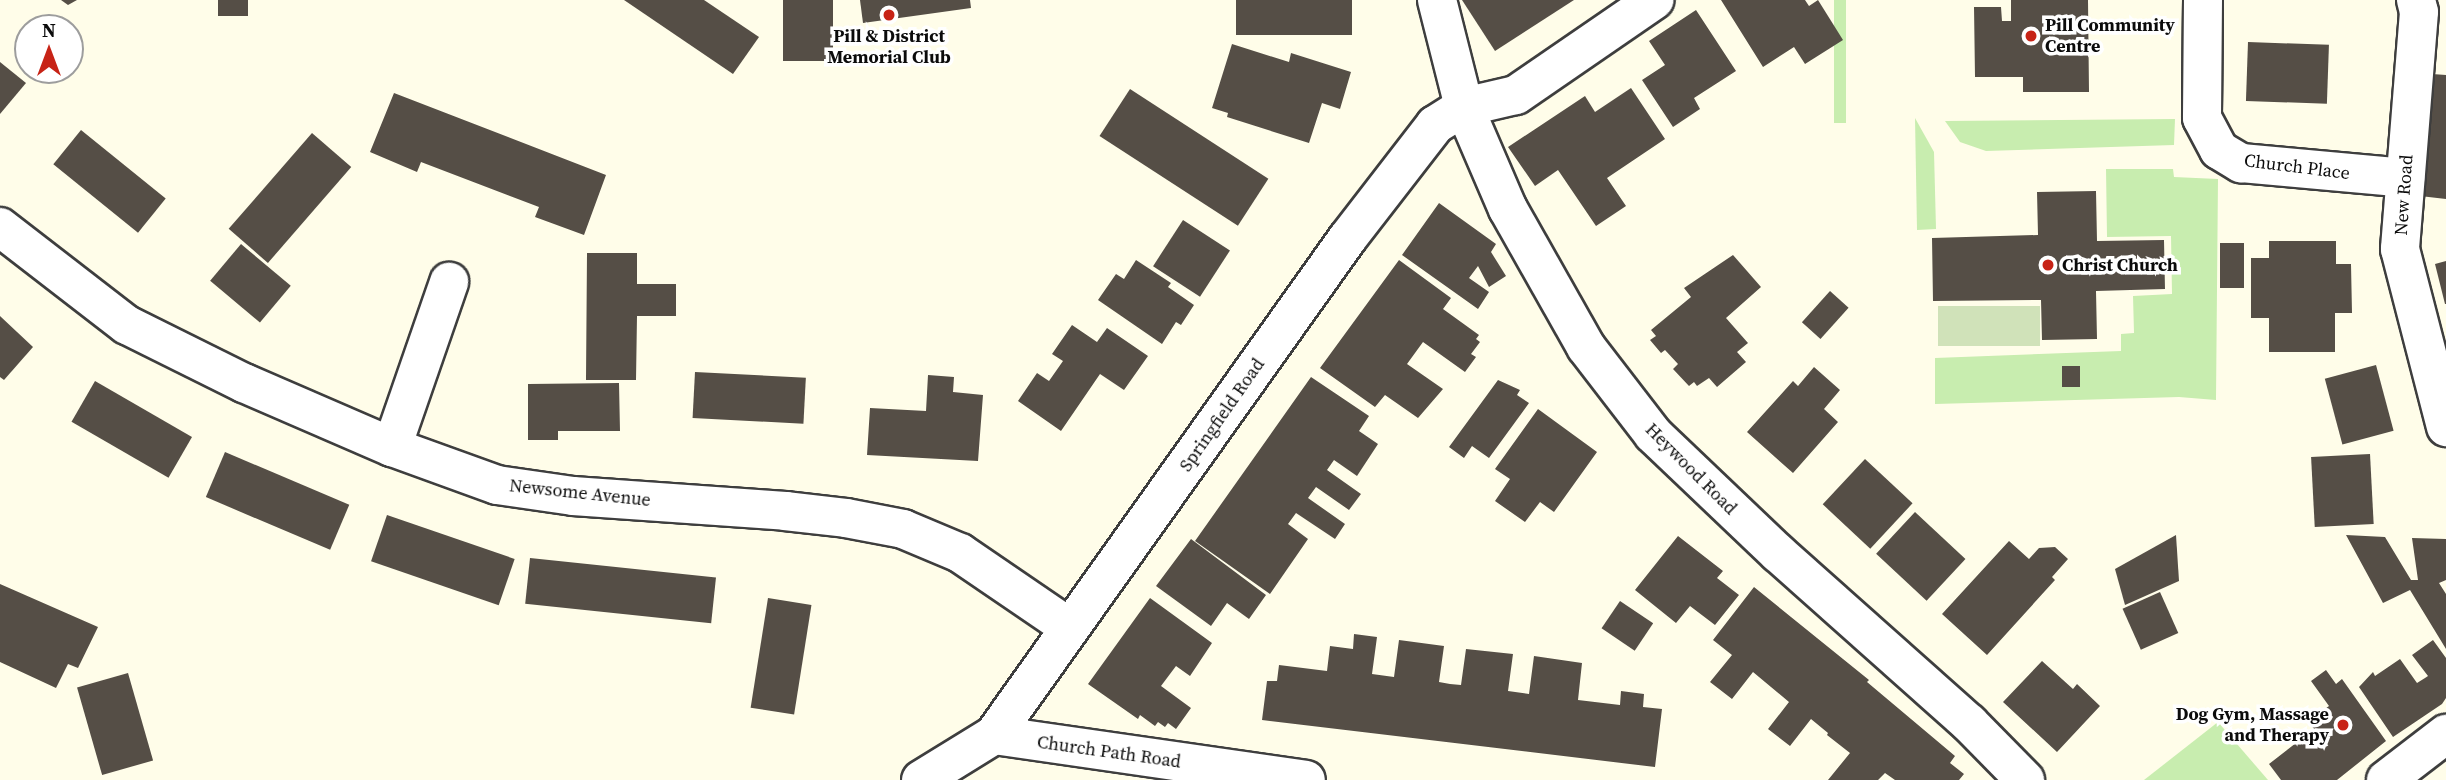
<!DOCTYPE html>
<html>
<head>
<meta charset="utf-8">
<style>
	body { margin:0 }
	#map { position:relative; width:2446px; height:780px; overflow:hidden; background:#fffde9; font-family:"Source Serif 4",serif }
	div>[style] { position:absolute }
	[style*='--x'] { left:calc(var(--x)*1px); top:calc(var(--y)*1px); width:calc(var(--w)*1px); rotate:calc(var(--a)*1deg) }
	.green>* { inset:0; background:#c8edaf; transform-origin:0 0 }
	.cemetery>* { inset:0; background:#d0e2b9; transform-origin:0 0 }
	.building>* { inset:0; background:#554e46; transform-origin:0 0 }
	.roads { filter:drop-shadow(2px 0 #3e3e3e) drop-shadow(-2px 0 #3e3e3e) drop-shadow(0 2px #3e3e3e) drop-shadow(0 -2px #3e3e3e) }
	.minor>* { height:38px; margin:-19px; padding:0 19px; transform-origin:19px; border-radius:19px; background:#fff }
	.dots>* { width:19px; height:19px; translate:-50% -50%; box-sizing:border-box; border:4px solid #fff; border-radius:50% }
	span { translate:-50% -50%; white-space:nowrap; text-align:center; line-height:1.15; -webkit-text-stroke:7px #fff; paint-order:stroke }
	.poi-label { font-size:18px; color:#0b0b0b; font-weight:700 }
	.left { translate:0 -50%; text-align:left }
	.right { translate:-100% -50%; text-align:right }
	.street-label { font-size:18px; color:#0b0b0b }
	.north { position:absolute; left:14px; top:14px; width:70px; height:70px; box-sizing:border-box; background:#fff; border:2px solid #9d9d9d; border-radius:50%; rotate:0deg; font-size:19px; font-weight:700; line-height:28px; text-align:center; color:#0b0b0b }
	.north::after { content:''; display:block; margin:auto; width:24px; height:32px; background:#c72316; clip-path:polygon(50% 0,100% 100%,50% 72%,0 100%) }
</style>
</head>
<body>
<div id="map">
	<div class="green">
		<i style="left:1834px;top:0;width:12px;height:123px"></i>
		<i style="clip-path:polygon(1915px 118px,1934px 152px,1936px 229px,1917px 230px)"></i>
		<i style="clip-path:polygon(2175px 119px,2174px 145px,1986px 151px,1960px 142px,1945px 121px)"></i>
		<i style="clip-path:polygon(2106px 169px,2173px 169px,2174px 177px,2218px 179px,2216px 400px,2179px 397px,1935px 404px,1935px 358px,2121px 351px,2121px 334px,2134px 333px,2133px 296px,2172px 294px,2171px 236px,2107px 237px)"></i>
		<i style="clip-path:polygon(2218px 722px,2268px 780px,2144px 780px)"></i>
	</div>
	<div class="cemetery">
		<i style="left:2040px;top:306px;width:40px;height:102px;rotate:90deg"></i>
	</div>
	<div class="building">
		<i style="clip-path:polygon(61px 0,77px 0,68px 5px)"></i>
		<i style="left:218px;top:0;width:30px;height:16px"></i>
		<i style="clip-path:polygon(624px 0,704px 0,759px 37px,733px 74px)"></i>
		<i style="left:783px;top:0;width:50px;height:61px"></i>
		<i style="clip-path:polygon(860px 0,970px 0,971px 8px,863px 23px)"></i>
		<i style="left:1236px;top:0;width:116px;height:35px"></i>
		<i style="clip-path:polygon(1462px 0,1574px 0,1495px 51px)"></i>
		<i style="clip-path:polygon(1721px 0,1805px 0,1809px 6px,1818px 0,1843px 40px,1805px 64px,1794px 47px,1763px 67px)"></i>
		<i style="clip-path:polygon(2011px 0,2088px 0,2089px 92px,2023px 92px,2023px 77px,1975px 77px,1974px 7px,2001px 7px,2002px 21px,2011px 21px)"></i>
		<i style="clip-path:polygon(1696px 10px,1736px 71px,1694px 98px,1700px 109px,1673px 127px,1642px 80px,1665px 65px,1649px 41px)"></i>
		<i style="left:2248px;top:42px;width:81px;height:59px;rotate:2deg"></i>
		<i style="clip-path:polygon(1232px 44px,1289px 62px,1291px 53px,1351px 72px,1340px 109px,1322px 103px,1309px 143px,1227px 117px,1228px 113px,1212px 108px)"></i>
		<i style="clip-path:polygon(0 62px,26px 83px,0 114px)"></i>
		<i style="clip-path:polygon(2432px 74px,2446px 75px,2446px 199px,2420px 196px)"></i>
		<i style="clip-path:polygon(1631px 88px,1665px 139px,1607px 178px,1626px 206px,1596px 226px,1558px 170px,1535px 186px,1508px 147px,1585px 96px,1595px 112px)"></i>
		<i style="left:1130px;top:89px;width:165px;height:56px;rotate:33deg"></i>
		<i style="clip-path:polygon(394px 93px,606px 175px,584px 235px,535px 217px,539px 207px,421px 162px,417px 172px,370px 152px)"></i>
		<i style="left:81px;top:130px;width:109px;height:44px;rotate:39deg"></i>
		<i style="left:312px;top:133px;width:52px;height:127px;rotate:41deg"></i>
		<i style="clip-path:polygon(2096px 191px,2097px 241px,2164px 240px,2165px 289px,2096px 291px,2097px 339px,2042px 340px,2041px 300px,1933px 301px,1932px 238px,2038px 235px,2037px 192px)"></i>
		<i style="clip-path:polygon(1439px 203px,1496px 244px,1491px 252px,1506px 276px,1489px 287px,1478px 266px,1469px 278px,1489px 292px,1478px 309px,1402px 255px)"></i>
		<i style="left:1183px;top:220px;width:56px;height:55px;rotate:33deg"></i>
		<i style="clip-path:polygon(2269px 241px,2336px 241px,2336px 264px,2351px 264px,2352px 313px,2335px 313px,2335px 352px,2269px 352px,2269px 318px,2251px 318px,2251px 258px,2269px 258px)"></i>
		<i style="left:2244px;top:243px;width:45px;height:24px;rotate:90deg"></i>
		<i style="left:241px;top:244px;width:65px;height:48px;rotate:40deg"></i>
		<i style="clip-path:polygon(587px 253px,637px 253px,637px 284px,676px 284px,676px 316px,637px 316px,636px 380px,586px 380px)"></i>
		<i style="clip-path:polygon(1733px 255px,1761px 287px,1726px 318px,1748px 343px,1737px 352px,1746px 362px,1717px 387px,1709px 378px,1697px 386px,1694px 382px,1689px 386px,1673px 369px,1678px 364px,1665px 350px,1661px 353px,1650px 340px,1656px 336px,1651px 330px,1691px 297px,1684px 288px)"></i>
		<i style="clip-path:polygon(1136px 260px,1171px 283px,1168px 287px,1194px 305px,1181px 325px,1176px 322px,1162px 344px,1098px 300px,1116px 274px,1124px 279px)"></i>
		<i style="clip-path:polygon(1399px 260px,1451px 298px,1443px 309px,1479px 335px,1476px 339px,1480px 342px,1471px 354px,1476px 357px,1465px 372px,1423px 342px,1407px 364px,1443px 389px,1418px 418px,1385px 395px,1375px 407px,1320px 368px)"></i>
		<i style="clip-path:polygon(2446px 261px,2446px 304px,2445px 304px,2435px 264px)"></i>
		<i style="left:1830px;top:291px;width:25px;height:42px;rotate:42deg"></i>
		<i style="clip-path:polygon(0 316px,33px 347px,4px 380px,0 377px)"></i>
		<i style="clip-path:polygon(1072px 325px,1097px 342px,1107px 328px,1148px 356px,1124px 390px,1100px 374px,1061px 431px,1018px 401px,1037px 373px,1049px 381px,1063px 361px,1052px 354px)"></i>
		<i style="left:2376px;top:365px;width:68px;height:53px;rotate:75deg"></i>
		<i style="left:2062px;top:366px;width:18px;height:21px"></i>
		<i style="clip-path:polygon(1814px 367px,1840px 390px,1824px 409px,1838px 422px,1793px 473px,1747px 432px,1793px 381px,1798px 386px)"></i>
		<i style="left:695px;top:372px;width:111px;height:46px;rotate:3deg"></i>
		<i style="clip-path:polygon(928px 375px,954px 377px,953px 392px,983px 395px,978px 461px,867px 455px,870px 408px,926px 411px)"></i>
		<i style="clip-path:polygon(1311px 377px,1369px 416px,1359px 431px,1378px 444px,1357px 476px,1334px 460px,1327px 470px,1361px 494px,1349px 510px,1316px 487px,1308px 498px,1345px 524px,1335px 539px,1296px 513px,1288px 524px,1308px 539px,1270px 594px,1195px 541px)"></i>
		<i style="clip-path:polygon(1498px 380px,1520px 390px,1517px 395px,1529px 403px,1489px 458px,1472px 446px,1464px 458px,1449px 447px)"></i>
		<i style="left:95px;top:381px;width:112px;height:47px;rotate:30deg"></i>
		<i style="clip-path:polygon(619px 383px,620px 431px,558px 431px,558px 440px,528px 440px,528px 384px)"></i>
		<i style="clip-path:polygon(1538px 409px,1597px 452px,1554px 512px,1540px 502px,1525px 522px,1495px 501px,1510px 479px,1495px 469px)"></i>
		<i style="left:225px;top:452px;width:135px;height:49px;rotate:23deg"></i>
		<i style="left:2370px;top:454px;width:70px;height:59px;rotate:87deg"></i>
		<i style="left:1865px;top:459px;width:65px;height:62px;rotate:43deg"></i>
		<i style="left:1915px;top:512px;width:69px;height:57px;rotate:43deg"></i>
		<i style="left:387px;top:515px;width:135px;height:49px;rotate:19deg"></i>
		<i style="clip-path:polygon(2176px 535px,2179px 581px,2125px 605px,2115px 569px)"></i>
		<i style="clip-path:polygon(2346px 535px,2385px 537px,2411px 580px,2418px 580px,2412px 538px,2446px 539px,2446px 580px,2439px 583px,2446px 594px,2446px 649px,2410px 590px,2383px 603px)"></i>
		<i style="clip-path:polygon(1678px 536px,1723px 571px,1717px 578px,1739px 595px,1715px 625px,1690px 606px,1676px 623px,1635px 590px)"></i>
		<i style="clip-path:polygon(1191px 539px,1266px 595px,1249px 619px,1227px 603px,1211px 626px,1156px 586px)"></i>
		<i style="clip-path:polygon(2009px 541px,2029px 559px,2039px 548px,2055px 547px,2068px 559px,2052px 577px,2055px 580px,1987px 655px,1942px 614px)"></i>
		<i style="left:530px;top:558px;width:187px;height:46px;rotate:6deg"></i>
		<i style="clip-path:polygon(0 584px,98px 627px,78px 668px,68px 664px,56px 688px,0 662px)"></i>
		<i style="clip-path:polygon(1754px 587px,1869px 680px,1867px 682px,1955px 756px,1950px 763px,1964px 774px,1959px 780px,1895px 780px,1885px 773px,1878px 780px,1828px 780px,1850px 753px,1827px 735px,1828px 733px,1811px 719px,1790px 746px,1768px 729px,1789px 702px,1753px 672px,1732px 699px,1710px 682px,1732px 655px,1713px 640px)"></i>
		<i style="left:2160px;top:592px;width:45px;height:41px;rotate:66deg"></i>
		<i style="left:768px;top:598px;width:44px;height:111px;rotate:9deg"></i>
		<i style="clip-path:polygon(1150px 598px,1212px 643px,1190px 676px,1176px 666px,1161px 686px,1191px 708px,1176px 729px,1168px 723px,1165px 727px,1158px 722px,1155px 726px,1140px 715px,1138px 719px,1088px 684px)"></i>
		<i style="left:1620px;top:601px;width:40px;height:33px;rotate:34deg"></i>
		<i style="clip-path:polygon(1354px 634px,1377px 637px,1372px 674px,1394px 677px,1399px 640px,1444px 646px,1439px 682px,1450px 684px,1461px 685px,1466px 649px,1513px 654px,1508px 691px,1529px 694px,1534px 656px,1582px 663px,1578px 700px,1620px 705px,1621px 691px,1644px 694px,1643px 707px,1662px 709px,1655px 767px,1262px 720px,1267px 681px,1277px 681px,1279px 665px,1327px 671px,1330px 646px,1353px 649px)"></i>
		<i style="clip-path:polygon(2433px 640px,2446px 658px,2446px 698px,2442px 704px,2393px 737px,2359px 687px,2373px 672px,2375px 676px,2400px 659px,2417px 683px,2425px 678px,2428px 676px,2412px 655px)"></i>
		<i style="clip-path:polygon(2042px 661px,2073px 689px,2077px 684px,2100px 706px,2057px 752px,2003px 702px)"></i>
		<i style="clip-path:polygon(2326px 670px,2336px 684px,2342px 679px,2386px 741px,2337px 780px,2281px 780px,2269px 764px,2314px 729px,2308px 721px,2329px 706px,2311px 681px)"></i>
		<i style="left:128px;top:673px;width:91px;height:53px;rotate:74deg"></i>
	</div>
	<div class="roads">
		<div class="minor">
			<i style="--x:1437;--y:0;--w:110;--a:75.8"></i>
			<i style="--x:1464;--y:107;--w:111;--a:66.7"></i>
			<i style="--x:1508;--y:209;--w:159;--a:60.5"></i>
			<i style="--x:1586;--y:347;--w:110;--a:52.4"></i>
			<i style="--x:1653;--y:434;--w:173;--a:43.6"></i>
			<i style="--x:1778;--y:553;--w:256;--a:41.7"></i>
			<i style="--x:1969;--y:723;--w:80;--a:45.5"></i>
			<i style="--x:2203;--y:0;--w:118;--a:90.5"></i>
			<i style="--x:2202;--y:118;--w:36;--a:62"></i>
			<i style="--x:2219;--y:150;--w:26;--a:31"></i>
			<i style="--x:2241;--y:163;--w:165;--a:5.2"></i>
			<i style="--x:2416;--y:0;--w:12;--a:76"></i>
			<i style="--x:2419;--y:12;--w:238;--a:94.6"></i>
			<i style="--x:2400;--y:249;--w:184;--a:75.5"></i>
			<i style="--x:0;--y:227;--w:160;--a:37.7"></i>
			<i style="--x:127;--y:325;--w:131;--a:26.4"></i>
			<i style="--x:244;--y:383;--w:161;--a:23.4"></i>
			<i style="--x:392;--y:447;--w:112;--a:19.9"></i>
			<i style="--x:497;--y:485;--w:77;--a:8.2"></i>
			<i style="--x:573;--y:496;--w:213;--a:4"></i>
			<i style="--x:785;--y:511;--w:61;--a:6.5"></i>
			<i style="--x:846;--y:518;--w:58;--a:10.9"></i>
			<i style="--x:903;--y:529;--w:62;--a:22.8"></i>
			<i style="--x:960;--y:553;--w:133;--a:34.3"></i>
			<i style="--x:392;--y:447;--w:175;--a:-70.9"></i>
			<i style="--x:994;--y:735;--w:315;--a:8.2"></i>
			<i style="--x:921;--y:780;--w:86;--a:-31.7"></i>
			<i style="--x:994;--y:735;--w:609;--a:-54.56"></i>
			<i style="--x:1347;--y:239;--w:144;--a:-52.3"></i>
			<i style="--x:1435;--y:125;--w:34;--a:-32"></i>
			<i style="--x:1464;--y:107;--w:53;--a:-13"></i>
			<i style="--x:1516;--y:95;--w:168;--a:-34.5"></i>
			<i style="--x:2386;--y:780;--w:76;--a:-37.5"></i>
		</div>
	</div>
	<div class="dots">
		<i style="left:889px;top:15px;background:#c72316"></i>
		<i style="left:2031px;top:36px;background:#c72316"></i>
		<i style="left:2048px;top:265px;background:#c72316"></i>
		<i style="left:2343px;top:725px;background:#c72316"></i>
	</div>
	<div class="poi-label">
		<span class="left" style="left:2045px;top:36px">Pill Community<br>Centre</span>
		<span style="left:889px;top:47px">Pill &amp; District<br>Memorial Club</span>
		<span class="left" style="left:2062px;top:265px">Christ Church</span>
		<span class="right" style="left:2329px;top:725px">Dog Gym, Massage<br>and Therapy</span>
	</div>
	<div class="street-label">
		<span style="left:2297px;top:167px;rotate:7deg">Church Place</span>
		<span style="left:2404px;top:195px;rotate:-86deg">New Road</span>
		<span style="left:1222px;top:415px;rotate:-55deg">Springfield Road</span>
		<span style="left:1691px;top:469px;rotate:45deg">Heywood Road</span>
		<span style="left:580px;top:493px;rotate:6deg">Newsome Avenue</span>
		<span style="left:1109px;top:752px;rotate:8deg">Church Path Road</span>
	</div>
	<div class="north">N</div>
</div>
</body>
</html>
